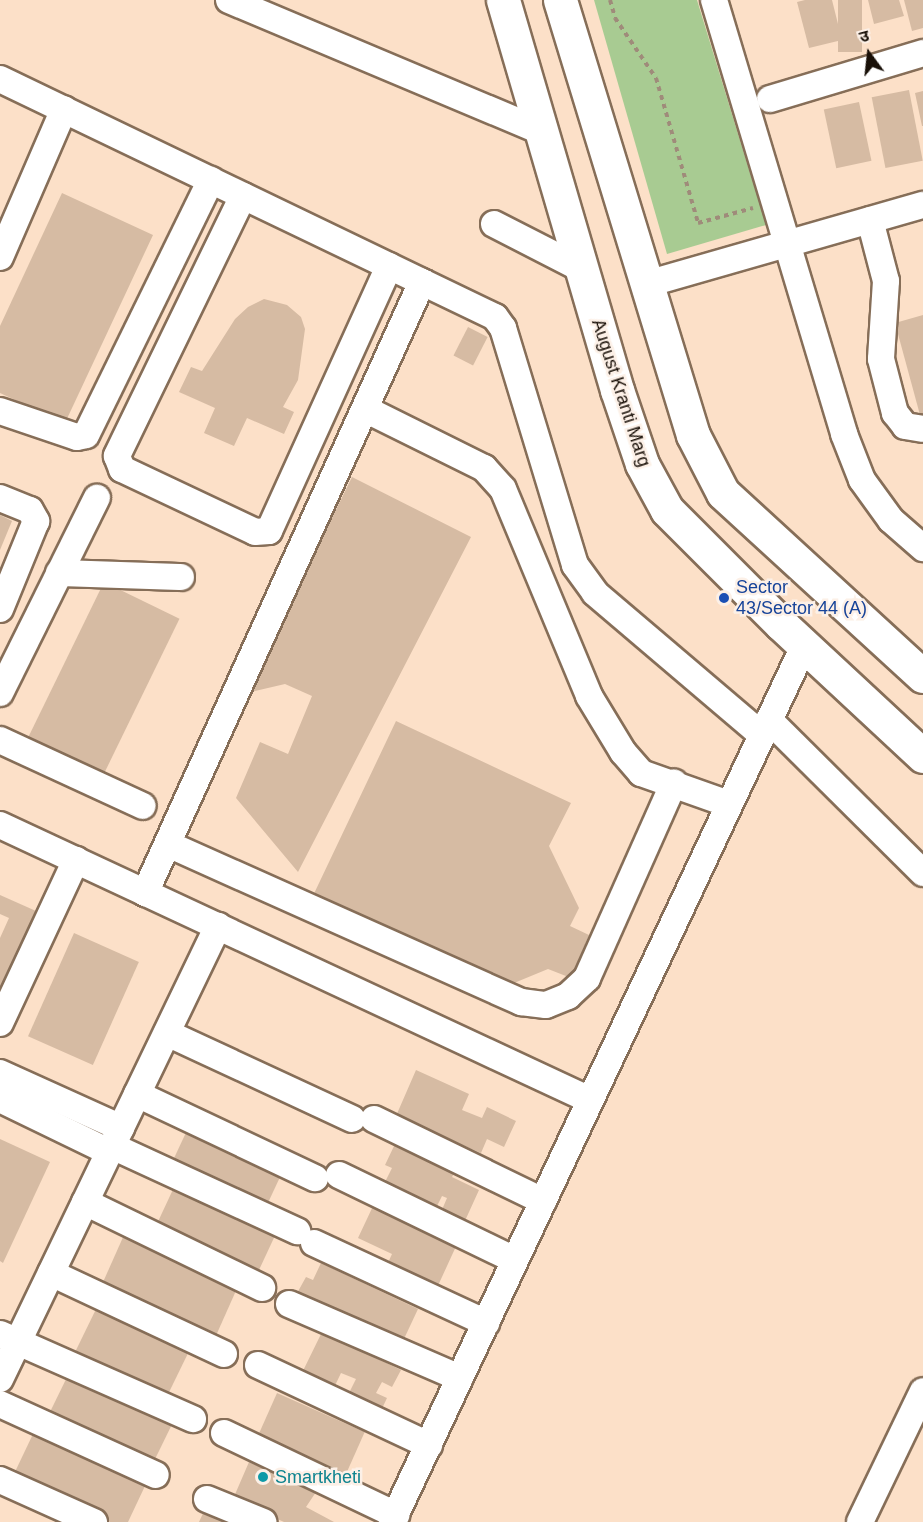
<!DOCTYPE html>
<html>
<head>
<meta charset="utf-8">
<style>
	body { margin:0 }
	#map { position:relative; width:923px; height:1522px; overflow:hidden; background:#fce0c8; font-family:Arial,"Noto Sans Devanagari",sans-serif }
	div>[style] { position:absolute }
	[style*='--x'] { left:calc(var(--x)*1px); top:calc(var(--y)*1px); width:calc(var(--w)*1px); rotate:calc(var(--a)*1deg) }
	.green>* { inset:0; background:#a8cb92 }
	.building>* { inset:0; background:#d6bba3; transform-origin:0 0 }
	.path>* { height:4px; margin-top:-2px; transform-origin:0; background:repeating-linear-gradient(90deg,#9f8b7a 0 4.5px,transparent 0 9px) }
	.roads { filter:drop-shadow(2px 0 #866e58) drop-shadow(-2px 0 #866e58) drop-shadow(0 2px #866e58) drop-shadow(0 -2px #866e58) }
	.minor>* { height:26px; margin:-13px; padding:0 13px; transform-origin:13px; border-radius:13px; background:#fff }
	.major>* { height:33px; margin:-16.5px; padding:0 16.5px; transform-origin:16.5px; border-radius:16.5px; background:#fff }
	.dots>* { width:16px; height:16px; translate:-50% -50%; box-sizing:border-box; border:3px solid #fcf0e7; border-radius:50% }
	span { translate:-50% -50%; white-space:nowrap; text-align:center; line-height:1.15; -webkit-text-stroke:5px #fcf0e7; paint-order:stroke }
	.street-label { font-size:18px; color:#180f07 }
	.transit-label { font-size:18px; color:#164399 }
	.left { translate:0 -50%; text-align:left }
	.culture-label { font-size:18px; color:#0d838f }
	.north { position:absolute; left:839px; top:24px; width:60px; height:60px; -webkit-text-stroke:4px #fcf0e7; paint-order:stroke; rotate:345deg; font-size:16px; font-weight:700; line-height:24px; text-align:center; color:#180f07 }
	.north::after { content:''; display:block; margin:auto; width:21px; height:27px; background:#180f07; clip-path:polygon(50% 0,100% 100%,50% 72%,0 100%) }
</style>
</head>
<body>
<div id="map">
	<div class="green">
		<i style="clip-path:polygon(594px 0,697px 0,766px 225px,667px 254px)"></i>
	</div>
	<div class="building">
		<i style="clip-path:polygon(805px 0,832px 0,842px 40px,809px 48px,797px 2px)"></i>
		<i style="left:838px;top:0;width:24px;height:52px"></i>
		<i style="clip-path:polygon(868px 0,899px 0,904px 16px,874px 24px)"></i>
		<i style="clip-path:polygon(904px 0,923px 0,923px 28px,912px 31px)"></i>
		<i style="left:909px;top:90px;width:72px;height:38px;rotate:79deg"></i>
		<i style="clip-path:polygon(923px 91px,923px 126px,922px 126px,915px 93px)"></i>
		<i style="left:859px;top:102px;width:60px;height:36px;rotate:78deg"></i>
		<i style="clip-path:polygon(62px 193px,153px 235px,65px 423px,0 393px,0 326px)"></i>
		<i style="clip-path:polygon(264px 299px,287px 305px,301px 317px,305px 329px,298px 380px,283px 407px,294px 412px,284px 434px,247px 418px,234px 446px,204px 433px,215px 408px,179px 392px,191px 367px,202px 371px,235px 319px,248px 307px)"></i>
		<i style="clip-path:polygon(923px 315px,923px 414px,920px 415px,895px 323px)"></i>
		<i style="left:468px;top:327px;width:22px;height:32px;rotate:27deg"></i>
		<i style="clip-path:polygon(352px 477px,471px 537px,298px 872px,236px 798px,260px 742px,288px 754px,312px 696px,285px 684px,246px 693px)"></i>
		<i style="clip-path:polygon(0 515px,12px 521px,0 550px)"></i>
		<i style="left:104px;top:582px;width:84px;height:182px;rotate:26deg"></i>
		<i style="clip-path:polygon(396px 721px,571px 803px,549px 846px,579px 908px,570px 926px,589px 935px,571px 978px,548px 969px,497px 990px,310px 902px)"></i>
		<i style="clip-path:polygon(0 895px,36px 911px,0 987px,0 938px,9px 918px,0 914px)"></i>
		<i style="left:74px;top:933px;width:71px;height:113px;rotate:24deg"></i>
		<i style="clip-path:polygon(416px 1070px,469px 1094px,462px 1110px,482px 1118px,487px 1107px,516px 1121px,504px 1147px,487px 1139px,481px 1153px,396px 1116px)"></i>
		<i style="left:190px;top:1124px;width:104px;height:47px;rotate:25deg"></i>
		<i style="clip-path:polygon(0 1139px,50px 1162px,3px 1263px,0 1261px)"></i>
		<i style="clip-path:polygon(395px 1144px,455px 1171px,452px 1177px,479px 1190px,464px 1223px,441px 1212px,447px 1198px,442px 1196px,435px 1210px,383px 1186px,392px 1168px,385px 1165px)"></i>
		<i style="left:176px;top:1183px;width:112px;height:53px;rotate:25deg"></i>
		<i style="clip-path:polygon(374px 1204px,458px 1242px,436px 1290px,386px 1267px,392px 1254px,358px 1238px)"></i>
		<i style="left:124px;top:1235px;width:125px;height:55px;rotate:24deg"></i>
		<i style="clip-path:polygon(321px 1263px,418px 1309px,403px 1341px,296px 1295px,306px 1277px,313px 1280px)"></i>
		<i style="left:99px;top:1303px;width:102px;height:55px;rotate:26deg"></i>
		<i style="clip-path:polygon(322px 1332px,401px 1370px,392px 1387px,382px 1382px,376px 1393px,387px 1398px,378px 1417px,345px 1401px,356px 1379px,341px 1373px,331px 1394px,299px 1379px)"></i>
		<i style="left:70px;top:1371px;width:115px;height:47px;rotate:26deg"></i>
		<i style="left:277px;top:1393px;width:96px;height:47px;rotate:24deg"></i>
		<i style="clip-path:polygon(33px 1434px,145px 1486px,128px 1522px,110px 1522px,13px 1476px)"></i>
		<i style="clip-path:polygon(249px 1462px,316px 1492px,306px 1507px,334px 1522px,284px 1522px,233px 1499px)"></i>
		<i style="clip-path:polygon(206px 1507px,239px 1522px,199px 1522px)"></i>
	</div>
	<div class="path">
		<i style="--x:610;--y:0;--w:19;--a:74"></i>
		<i style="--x:615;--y:18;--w:73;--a:55.7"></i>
		<i style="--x:656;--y:78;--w:151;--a:73.8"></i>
		<i style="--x:698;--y:223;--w:57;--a:-15.3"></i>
	</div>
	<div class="roads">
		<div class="minor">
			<i style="--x:229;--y:0;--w:338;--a:22.8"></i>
			<i style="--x:714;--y:0;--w:453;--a:73.3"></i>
			<i style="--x:844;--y:434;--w:49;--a:68.6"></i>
			<i style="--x:862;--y:480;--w:49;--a:54.1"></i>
			<i style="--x:891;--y:520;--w:43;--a:41.2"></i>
			<i style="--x:0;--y:79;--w:549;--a:25.68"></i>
			<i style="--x:495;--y:317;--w:14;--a:54"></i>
			<i style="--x:503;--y:328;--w:248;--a:73.1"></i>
			<i style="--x:575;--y:565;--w:34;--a:54"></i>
			<i style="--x:595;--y:593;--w:219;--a:40.4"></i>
			<i style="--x:770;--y:99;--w:160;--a:-16.7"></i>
			<i style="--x:243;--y:196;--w:289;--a:115.9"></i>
			<i style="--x:117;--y:456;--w:14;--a:69"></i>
			<i style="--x:122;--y:469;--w:147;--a:25.3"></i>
			<i style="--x:255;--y:532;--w:14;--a:-4"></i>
			<i style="--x:269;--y:531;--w:291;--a:-65.6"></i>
			<i style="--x:870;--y:220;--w:63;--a:75.3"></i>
			<i style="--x:886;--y:281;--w:78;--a:93.7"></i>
			<i style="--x:881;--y:359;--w:56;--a:75.5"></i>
			<i style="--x:895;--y:413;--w:16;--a:52"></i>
			<i style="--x:905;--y:426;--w:18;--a:9"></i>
			<i style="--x:494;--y:224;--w:99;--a:27.1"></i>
			<i style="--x:0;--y:257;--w:161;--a:-66.6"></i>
			<i style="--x:647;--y:284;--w:287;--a:-16"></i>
			<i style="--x:365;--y:409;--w:133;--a:26.4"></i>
			<i style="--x:484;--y:468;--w:28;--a:48"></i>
			<i style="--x:503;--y:489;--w:224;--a:67.4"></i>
			<i style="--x:589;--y:696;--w:66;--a:58.7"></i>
			<i style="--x:623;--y:752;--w:28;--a:49"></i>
			<i style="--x:641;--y:773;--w:93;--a:19.4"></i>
			<i style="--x:0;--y:411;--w:81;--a:18.7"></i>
			<i style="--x:77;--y:437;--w:9;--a:-13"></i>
			<i style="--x:86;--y:435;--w:284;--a:-63.9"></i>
			<i style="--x:0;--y:498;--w:32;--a:22"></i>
			<i style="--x:30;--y:510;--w:13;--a:61"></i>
			<i style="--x:36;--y:521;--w:95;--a:112.2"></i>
			<i style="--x:59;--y:573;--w:122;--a:1.9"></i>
			<i style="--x:0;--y:693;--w:218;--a:-63.6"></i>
			<i style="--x:769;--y:720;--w:217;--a:44.8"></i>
			<i style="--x:0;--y:740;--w:157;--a:24.8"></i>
			<i style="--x:0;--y:825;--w:651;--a:24.99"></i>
			<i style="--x:170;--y:845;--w:385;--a:24.1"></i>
			<i style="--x:521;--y:1002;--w:25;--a:7"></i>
			<i style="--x:546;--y:1005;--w:24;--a:-22"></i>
			<i style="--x:568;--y:996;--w:26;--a:-43"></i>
			<i style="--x:587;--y:978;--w:214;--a:-66"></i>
			<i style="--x:145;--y:893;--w:671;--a:-65.61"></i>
			<i style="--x:0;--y:1023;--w:180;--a:-65"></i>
			<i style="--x:167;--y:1033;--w:204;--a:24.9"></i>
			<i style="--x:0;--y:1073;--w:133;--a:24.4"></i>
			<i style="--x:137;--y:1094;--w:197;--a:25.3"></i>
			<i style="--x:0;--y:1099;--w:121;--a:25.9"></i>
			<i style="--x:374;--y:1119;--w:188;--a:25.9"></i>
			<i style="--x:112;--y:1146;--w:204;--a:24.7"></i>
			<i style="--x:339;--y:1175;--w:195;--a:25.8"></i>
			<i style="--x:85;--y:1202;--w:197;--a:25.9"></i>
			<i style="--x:314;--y:1243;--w:190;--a:24.9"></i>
			<i style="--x:51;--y:1273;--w:191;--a:25.1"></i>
			<i style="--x:289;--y:1304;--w:186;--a:23.4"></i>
			<i style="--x:0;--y:1334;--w:211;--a:23.8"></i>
			<i style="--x:258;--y:1365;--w:189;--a:25.1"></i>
			<i style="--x:0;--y:1379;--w:503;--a:-64.3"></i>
			<i style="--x:0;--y:1404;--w:171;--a:24.5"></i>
			<i style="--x:224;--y:1433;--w:191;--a:25.5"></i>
			<i style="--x:0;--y:1480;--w:103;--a:24.1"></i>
			<i style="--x:207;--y:1499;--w:61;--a:22.3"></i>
			<i style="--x:392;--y:1522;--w:968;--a:-64.81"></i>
			<i style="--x:860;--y:1522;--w:145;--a:-64.3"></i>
		</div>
		<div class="major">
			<i style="--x:503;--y:0;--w:406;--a:73.7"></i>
			<i style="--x:617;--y:390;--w:78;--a:71.3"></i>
			<i style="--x:642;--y:464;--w:52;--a:61.5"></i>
			<i style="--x:667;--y:510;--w:161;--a:45"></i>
			<i style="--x:781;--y:624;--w:194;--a:42.9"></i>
			<i style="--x:560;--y:0;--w:455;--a:73"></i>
			<i style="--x:693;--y:435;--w:65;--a:62.7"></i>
			<i style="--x:723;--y:493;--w:271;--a:42.5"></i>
		</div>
	</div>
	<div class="dots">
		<i style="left:724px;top:598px;background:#1a4fb4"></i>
		<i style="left:263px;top:1477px;background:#0f9aa8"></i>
	</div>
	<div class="street-label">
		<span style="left:621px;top:393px;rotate:72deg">August Kranti Marg</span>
	</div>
	<div class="transit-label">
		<span class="left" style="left:736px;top:598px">Sector<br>43/Sector 44 (A)</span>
	</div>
	<div class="culture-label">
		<span class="left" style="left:275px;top:1477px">Smartkheti</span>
	</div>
	<div class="north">उ</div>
</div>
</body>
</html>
